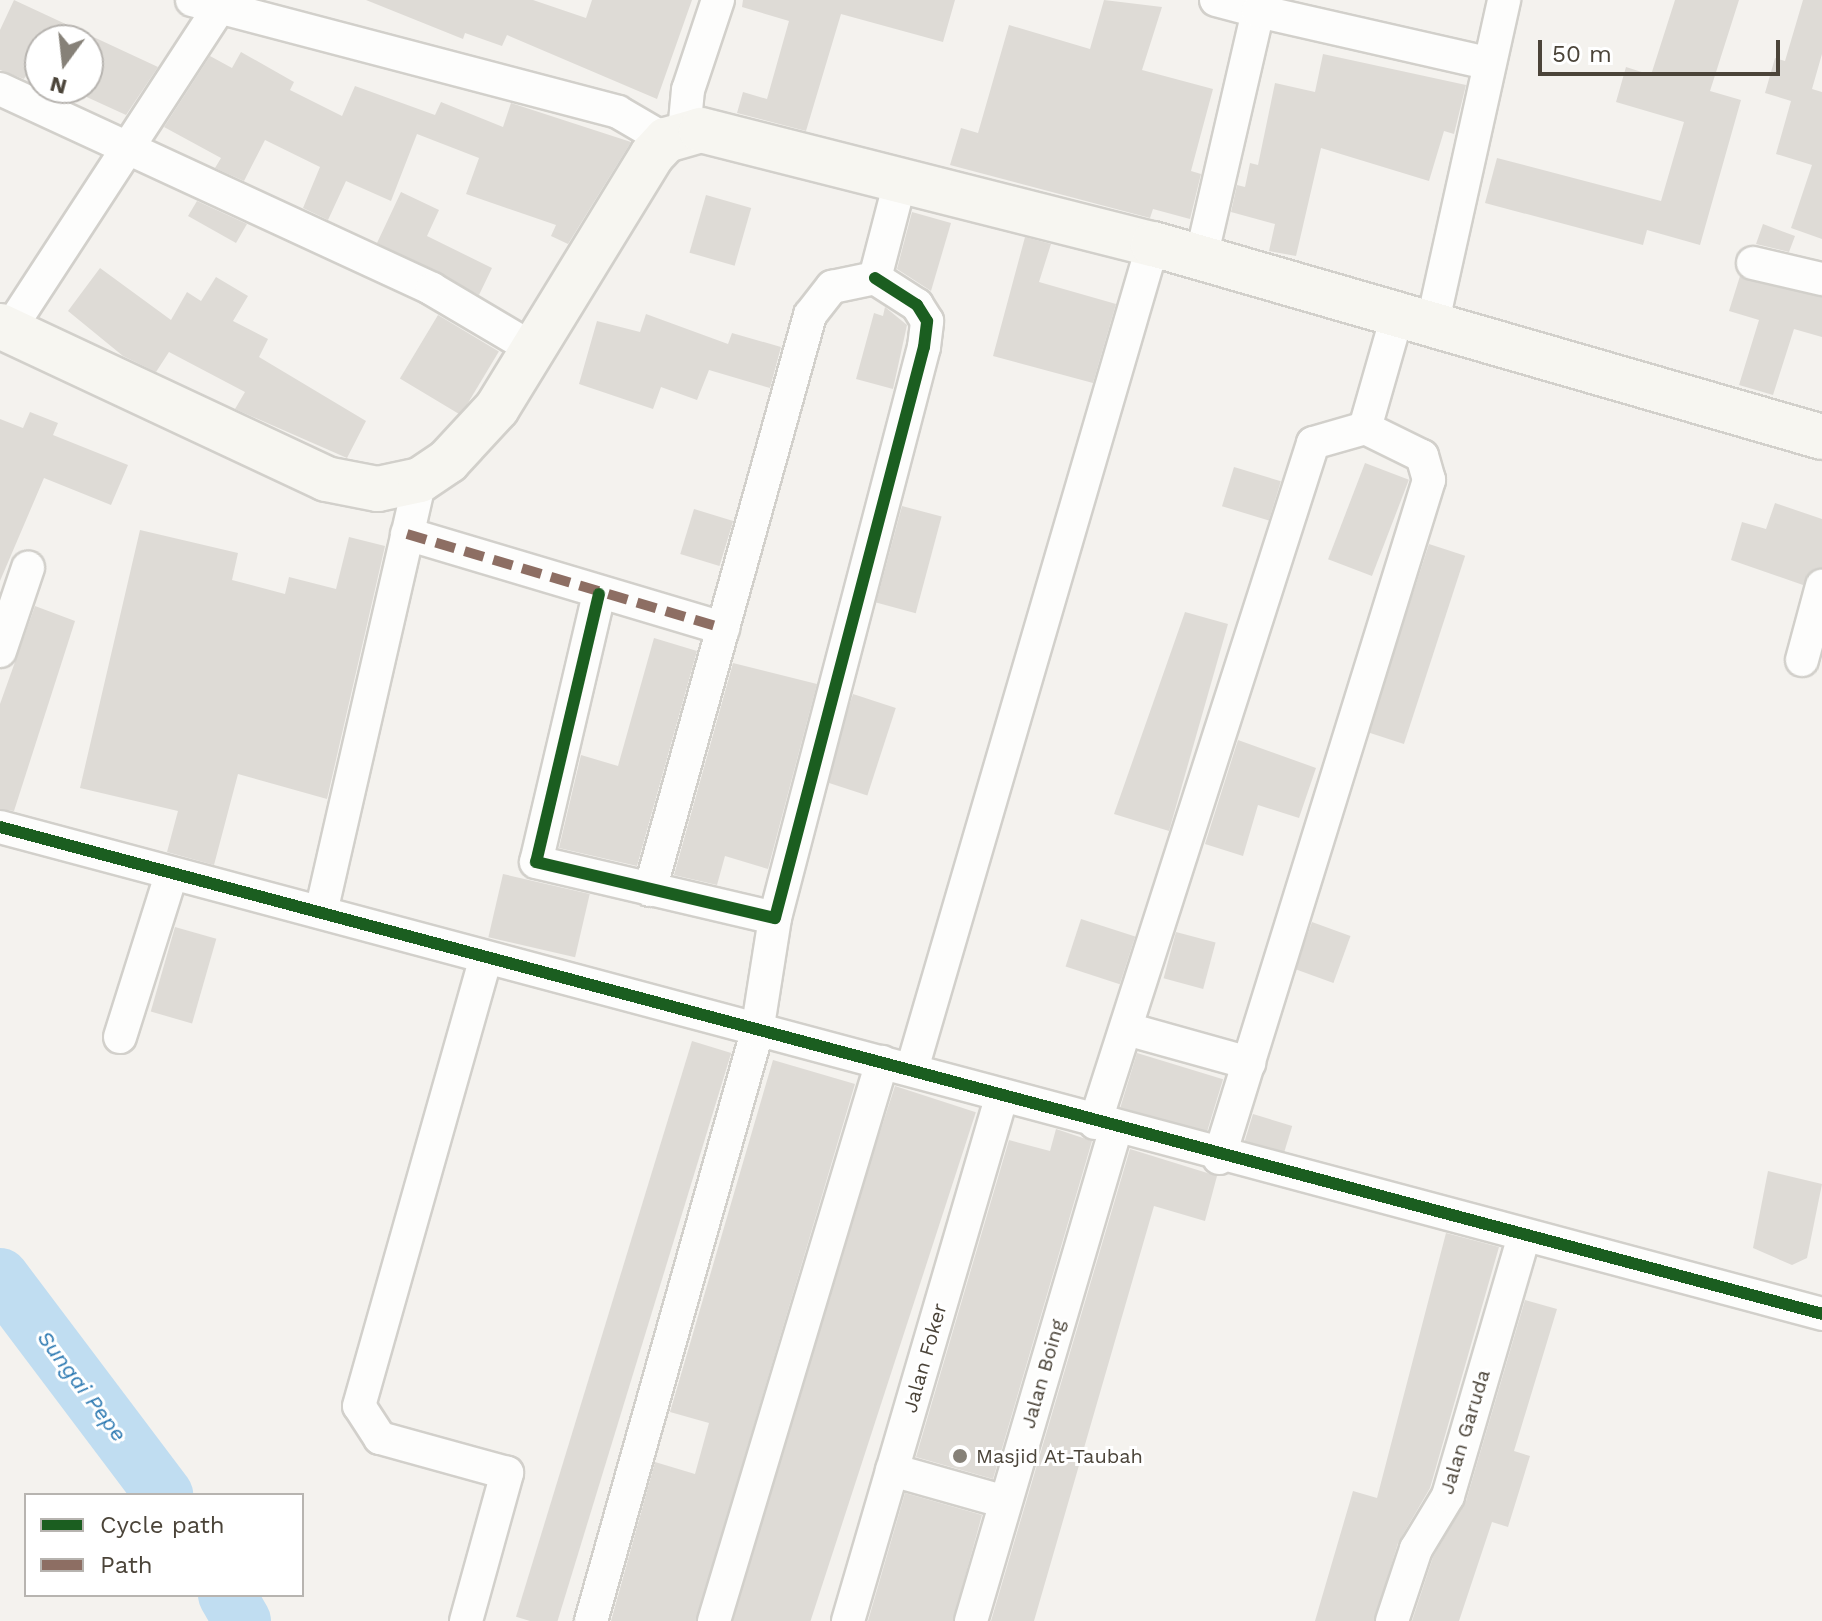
<!DOCTYPE html>
<html>
<head>
<meta charset="utf-8">
<style>
	body { margin:0 }
	#map { position:relative; width:1822px; height:1621px; overflow:hidden; background:#f4f2ee; font-family:"Work Sans",sans-serif }
	div>[style] { position:absolute }
	[style*='--x'] { left:calc(var(--x)*1px); top:calc(var(--y)*1px); width:calc(var(--w)*1px); rotate:calc(var(--a)*1deg) }
	.river>* { height:58px; margin:-29px; padding:0 29px; transform-origin:29px; border-radius:29px; background:#c0ddf1 }
	.building>* { inset:0; background:#dedbd6; transform-origin:0 0 }
	.roads { filter:drop-shadow(2px 0 #d2d0cb) drop-shadow(-2px 0 #d2d0cb) drop-shadow(0 2px #d2d0cb) drop-shadow(0 -2px #d2d0cb) }
	.street>* { height:32px; margin:-16px; padding:0 16px; transform-origin:16px; border-radius:16px; background:#fdfdfc }
	.secondary>* { height:44px; margin:-22px; padding:0 22px; transform-origin:22px; border-radius:22px; background:#f7f6f1 }
	.quiet>* { height:10px; margin-top:-5px; transform-origin:0; background:repeating-linear-gradient(90deg,#8d6e63 0 20px,transparent 0 30px) }
	.cycleway>* { height:12px; margin:-6px; padding:0 6px; transform-origin:6px; border-radius:6px; background:#1b5e20 }
	.dots>* { width:22px; height:22px; translate:-50% -50%; box-sizing:border-box; border:4px solid #fff; border-radius:50% }
	span { translate:-50% -50%; white-space:nowrap; text-align:center; line-height:1.15; -webkit-text-stroke:6px #fff; paint-order:stroke }
	.street-label { font-size:20px; color:#4b4439 }
	.poi-label { font-size:20px; color:#4b4439 }
	.left { translate:0 -50%; text-align:left }
	.water-label { font-size:22px; color:#2e7ab2; font-style:italic }
	.legend { position:absolute; left:24px; top:1493px; width:280px; height:104px; box-sizing:border-box; background:#fff; border:2px solid #b7b4b0; margin:0; padding:10px 14px; list-style:none; font-size:24px; color:#4b4439 }
	.legend li { display:flex; align-items:center; gap:16px; height:40px }
	.legend b { width:40px; border:2px solid #b7b4b0 }
	.north { position:absolute; left:24px; top:24px; width:80px; height:80px; box-sizing:border-box; background:#fff; border:2px solid #b7b4b0; border-radius:50%; rotate:195deg; font-size:22px; font-weight:700; line-height:32px; text-align:center; color:#4b4439 }
	.north::after { content:''; display:block; margin:auto; width:28px; height:36px; background:#868178; clip-path:polygon(50% 0,100% 100%,50% 72%,0 100%) }
	.scale { position:absolute; left:1538px; top:40px; width:242px; height:36px; box-sizing:border-box; border:4px solid #4b4439; border-top:0; padding-left:10px; font-size:24px; line-height:28px; white-space:nowrap; color:#4b4439; -webkit-text-stroke:6px #fff; paint-order:stroke }
</style>
</head>
<body>
<div id="map">
	<div class="river">
		<i style="--x:0;--y:1277;--w:273;--a:53"></i>
		<i style="--x:227;--y:1595;--w:30;--a:60"></i>
	</div>
	<div class="building">
		<i style="clip-path:polygon(14px 0,158px 67px,126px 115px,67px 88px,88px 88px,88px 40px,40px 40px,40px 76px,29px 70px,24px 79px,0 70px,0 30px)"></i>
		<i style="clip-path:polygon(366px 0,533px 0,586px 18px,592px 0,692px 0,657px 99px,507px 35px,502px 46px,465px 33px,463px 39px)"></i>
		<i style="clip-path:polygon(743px 0,955px 0,943px 42px,841px 14px,806px 131px,737px 113px,743px 92px,767px 99px,789px 21px,742px 7px)"></i>
		<i style="clip-path:polygon(1104px 0,1162px 7px,1142px 70px,1213px 89px,1191px 171px,1201px 174px,1190px 219px,1153px 209px,1150px 218px,950px 165px,961px 128px,978px 133px,1009px 25px,1090px 49px)"></i>
		<i style="clip-path:polygon(1675px 0,1739px 0,1710px 91px,1741px 100px,1700px 245px,1647px 230px,1643px 245px,1485px 203px,1497px 158px,1661px 201px,1684px 122px,1616px 102px,1626px 67px,1651px 75px)"></i>
		<i style="clip-path:polygon(1803px 0,1822px 0,1822px 54px,1812px 89px,1822px 92px,1822px 239px,1791px 228px,1812px 165px,1776px 154px,1791px 101px,1765px 93px,1775px 58px,1785px 61px)"></i>
		<i style="clip-path:polygon(241px 52px,294px 82px,290px 90px,342px 116px,355px 86px,435px 115px,441px 102px,503px 127px,511px 103px,631px 142px,568px 244px,551px 236px,556px 225px,466px 194px,479px 158px,417px 134px,391px 201px,346px 181px,328px 220px,303px 208px,320px 167px,265px 140px,244px 181px,215px 168px,221px 158px,164px 127px,210px 56px,232px 68px)"></i>
		<i style="clip-path:polygon(1323px 54px,1466px 85px,1454px 134px,1444px 131px,1429px 181px,1321px 148px,1296px 256px,1269px 251px,1275px 224px,1231px 212px,1237px 185px,1245px 187px,1250px 163px,1258px 165px,1275px 83px,1315px 92px)"></i>
		<i style="clip-path:polygon(401px 192px,439px 210px,427px 236px,492px 268px,479px 295px,377px 243px)"></i>
		<i style="left:706px;top:195px;width:47px;height:60px;rotate:16deg"></i>
		<i style="clip-path:polygon(197px 201px,247px 224px,236px 243px,188px 216px)"></i>
		<i style="clip-path:polygon(912px 212px,951px 223px,931px 291px,897px 269px)"></i>
		<i style="clip-path:polygon(1763px 224px,1795px 236px,1789px 252px,1756px 244px)"></i>
		<i style="clip-path:polygon(1025px 237px,1051px 244px,1039px 282px,1116px 304px,1093px 383px,993px 356px)"></i>
		<i style="clip-path:polygon(100px 268px,171px 320px,187px 292px,201px 301px,216px 277px,248px 296px,233px 321px,268px 339px,259px 357px,366px 421px,347px 458px,235px 409px,245px 392px,169px 352px,156px 372px,123px 356px,68px 311px)"></i>
		<i style="clip-path:polygon(1740px 276px,1822px 297px,1822px 337px,1794px 329px,1773px 395px,1739px 385px,1759px 320px,1729px 311px)"></i>
		<i style="clip-path:polygon(885px 307px,907px 325px,893px 389px,856px 379px,874px 313px,883px 316px)"></i>
		<i style="clip-path:polygon(646px 314px,728px 344px,732px 333px,781px 347px,770px 388px,709px 370px,697px 400px,661px 387px,653px 409px,579px 384px,597px 321px,640px 332px)"></i>
		<i style="left:438px;top:315px;width:71px;height:74px;rotate:31deg"></i>
		<i style="clip-path:polygon(30px 412px,58px 423px,53px 435px,128px 465px,111px 505px,44px 478px,0 581px,0 419px,23px 428px)"></i>
		<i style="left:1365px;top:463px;width:47px;height:103px;rotate:21deg"></i>
		<i style="left:1234px;top:467px;width:49px;height:41px;rotate:17deg"></i>
		<i style="clip-path:polygon(1775px 503px,1822px 519px,1822px 568px,1803px 585px,1731px 560px,1742px 522px,1766px 529px)"></i>
		<i style="left:902px;top:506px;width:41px;height:100px;rotate:15deg"></i>
		<i style="left:694px;top:509px;width:41px;height:47px;rotate:17deg"></i>
		<i style="clip-path:polygon(140px 530px,238px 553px,232px 580px,285px 594px,289px 577px,336px 589px,349px 537px,385px 546px,327px 799px,238px 774px,214px 865px,167px 852px,178px 811px,80px 788px)"></i>
		<i style="left:1429px;top:544px;width:38px;height:198px;rotate:18deg"></i>
		<i style="clip-path:polygon(35px 606px,75px 621px,14px 811px,0 809px,0 704px)"></i>
		<i style="clip-path:polygon(1185px 612px,1228px 624px,1169px 831px,1114px 814px)"></i>
		<i style="clip-path:polygon(654px 638px,697px 651px,637px 866px,559px 848px,581px 755px,618px 766px)"></i>
		<i style="clip-path:polygon(733px 663px,817px 684px,768px 869px,725px 856px,717px 885px,674px 875px)"></i>
		<i style="left:853px;top:694px;width:45px;height:92px;rotate:18deg"></i>
		<i style="clip-path:polygon(1238px 740px,1316px 768px,1299px 818px,1258px 805px,1243px 856px,1205px 844px)"></i>
		<i style="left:503px;top:874px;width:89px;height:65px;rotate:13deg"></i>
		<i style="left:1081px;top:919px;width:57px;height:50px;rotate:18deg"></i>
		<i style="left:1312px;top:922px;width:41px;height:50px;rotate:20deg"></i>
		<i style="left:175px;top:927px;width:43px;height:88px;rotate:16deg"></i>
		<i style="left:1176px;top:932px;width:41px;height:48px;rotate:15deg"></i>
		<i style="left:692px;top:1041px;width:41px;height:602px;rotate:17deg"></i>
		<i style="left:1137px;top:1053px;width:90px;height:57px;rotate:17deg"></i>
		<i style="clip-path:polygon(773px 1060px,855px 1084px,696px 1621px,611px 1621px,655px 1462px,695px 1474px,709px 1423px,670px 1412px)"></i>
		<i style="left:895px;top:1086px;width:85px;height:559px;rotate:18deg"></i>
		<i style="left:1253px;top:1114px;width:41px;height:28px;rotate:17deg"></i>
		<i style="clip-path:polygon(1056px 1129px,1092px 1141px,993px 1479px,916px 1457px,1009px 1140px,1050px 1151px)"></i>
		<i style="clip-path:polygon(1130px 1149px,1217px 1176px,1205px 1221px,1154px 1206px,1034px 1621px,991px 1621px)"></i>
		<i style="clip-path:polygon(1768px 1171px,1822px 1184px,1807px 1258px,1792px 1265px,1753px 1248px)"></i>
		<i style="clip-path:polygon(1446px 1233px,1499px 1247px,1430px 1488px,1398px 1543px,1374px 1621px,1315px 1621px,1353px 1491px,1377px 1498px)"></i>
		<i style="clip-path:polygon(1525px 1300px,1557px 1309px,1514px 1451px,1530px 1456px,1508px 1527px,1492px 1522px,1459px 1621px,1412px 1621px,1433px 1557px,1466px 1501px)"></i>
		<i style="clip-path:polygon(905px 1493px,982px 1515px,953px 1621px,868px 1621px)"></i>
	</div>
	<div class="roads">
		<div class="street">
			<i style="--x:192;--y:0;--w:440;--a:14.7"></i>
			<i style="--x:618;--y:112;--w:56;--a:30.3"></i>
			<i style="--x:1216;--y:0;--w:43;--a:14.7"></i>
			<i style="--x:1258;--y:11;--w:11;--a:-80"></i>
			<i style="--x:0;--y:89;--w:476;--a:24.8"></i>
			<i style="--x:432;--y:289;--w:120;--a:30.6"></i>
			<i style="--x:684;--y:132;--w:42;--a:-84.6"></i>
			<i style="--x:688;--y:90;--w:95;--a:-71.6"></i>
			<i style="--x:1201;--y:258;--w:253;--a:-77"></i>
			<i style="--x:1258;--y:11;--w:235;--a:12.8"></i>
			<i style="--x:1753;--y:263;--w:71;--a:13.1"></i>
			<i style="--x:1433;--y:321;--w:329;--a:-77.5"></i>
			<i style="--x:9;--y:330;--w:394;--a:-56.9"></i>
			<i style="--x:407;--y:534;--w:330;--a:16.6"></i>
			<i style="--x:599;--y:594;--w:275;--a:103.2"></i>
			<i style="--x:536;--y:862;--w:245;--a:13.2"></i>
			<i style="--x:775;--y:918;--w:590;--a:-75.38"></i>
			<i style="--x:924;--y:347;--w:26;--a:-83"></i>
			<i style="--x:927;--y:321;--w:19;--a:-122"></i>
			<i style="--x:917;--y:305;--w:50;--a:-147.3"></i>
			<i style="--x:0;--y:651;--w:88;--a:-71.4"></i>
			<i style="--x:1802;--y:660;--w:77;--a:-74.9"></i>
			<i style="--x:0;--y:827;--w:1886;--a:14.96"></i>
			<i style="--x:650;--y:890;--w:597;--a:-74.45"></i>
			<i style="--x:810;--y:315;--w:36;--a:-52"></i>
			<i style="--x:832;--y:287;--w:44;--a:-11.8"></i>
			<i style="--x:875;--y:278;--w:103;--a:-75.4"></i>
			<i style="--x:321;--y:912;--w:443;--a:-77.1"></i>
			<i style="--x:1127;--y:1029;--w:127;--a:15.6"></i>
			<i style="--x:120;--y:1037;--w:170;--a:-72.5"></i>
			<i style="--x:912;--y:1069;--w:859;--a:-73.72"></i>
			<i style="--x:1095;--y:1123;--w:714;--a:-72.22"></i>
			<i style="--x:1313;--y:443;--w:54;--a:-16.1"></i>
			<i style="--x:1365;--y:428;--w:120;--a:-74"></i>
			<i style="--x:1219;--y:1158;--w:710;--a:-72.79"></i>
			<i style="--x:1429;--y:480;--w:25;--a:-106"></i>
			<i style="--x:1422;--y:456;--w:64;--a:-153.8"></i>
			<i style="--x:892;--y:1470;--w:117;--a:15.8"></i>
			<i style="--x:466;--y:1621;--w:154;--a:-74.5"></i>
			<i style="--x:507;--y:1473;--w:132;--a:-164.6"></i>
			<i style="--x:380;--y:1438;--w:38;--a:-123"></i>
			<i style="--x:359;--y:1406;--w:466;--a:-74.2"></i>
			<i style="--x:591;--y:1621;--w:612;--a:-74.26"></i>
			<i style="--x:757;--y:1032;--w:115;--a:-81"></i>
			<i style="--x:714;--y:1621;--w:584;--a:-73.27"></i>
			<i style="--x:848;--y:1621;--w:548;--a:-73.68"></i>
			<i style="--x:971;--y:1621;--w:514;--a:-73.61"></i>
			<i style="--x:1392;--y:1621;--w:76;--a:-71.6"></i>
			<i style="--x:1416;--y:1549;--w:62;--a:-58.9"></i>
			<i style="--x:1448;--y:1496;--w:271;--a:-73.7"></i>
		</div>
		<div class="secondary">
			<i style="--x:0;--y:326;--w:360;--a:25.1"></i>
			<i style="--x:326;--y:479;--w:53;--a:10.9"></i>
			<i style="--x:378;--y:489;--w:43;--a:-12.1"></i>
			<i style="--x:420;--y:480;--w:34;--a:-34"></i>
			<i style="--x:448;--y:461;--w:72;--a:-47.2"></i>
			<i style="--x:497;--y:408;--w:297;--a:-58.5"></i>
			<i style="--x:652;--y:155;--w:21;--a:-47"></i>
			<i style="--x:666;--y:140;--w:36;--a:-16"></i>
			<i style="--x:701;--y:130;--w:466;--a:14.2"></i>
			<i style="--x:1153;--y:244;--w:696;--a:16.09"></i>
		</div>
	</div>
	<div class="quiet">
		<i style="--x:407;--y:534;--w:330;--a:16.6"></i>
	</div>
	<div class="cycleway">
		<i style="--x:599;--y:594;--w:275;--a:103.2"></i>
		<i style="--x:536;--y:862;--w:245;--a:13.2"></i>
		<i style="--x:775;--y:918;--w:590;--a:-75.38"></i>
		<i style="--x:924;--y:347;--w:26;--a:-83"></i>
		<i style="--x:927;--y:321;--w:19;--a:-122"></i>
		<i style="--x:917;--y:305;--w:50;--a:-147.3"></i>
		<i style="--x:0;--y:827;--w:1886;--a:14.96"></i>
	</div>
	<div class="dots">
		<i style="left:960px;top:1456px;background:#868178"></i>
	</div>
	<div class="street-label">
		<span style="left:925px;top:1358px;rotate:-74deg">Jalan Foker</span>
		<span style="left:1043px;top:1374px;rotate:-74deg">Jalan Boing</span>
		<span style="left:1465px;top:1432px;rotate:-73deg">Jalan Garuda</span>
	</div>
	<div class="poi-label">
		<span class="left" style="left:976px;top:1456px">Masjid At-Taubah</span>
	</div>
	<div class="water-label">
		<span style="left:82px;top:1386px;rotate:53deg">Sungai Pepe</span>
	</div>
	<ul class="legend">
	<li><b style="height:10px;background:#1b5e20"></b>Cycle path</li>
	<li><b style="height:10px;background:#8d6e63"></b>Path</li>
	</ul>
	<div class="north">N</div>
	<div class="scale">50 m</div>
</div>
</body>
</html>
